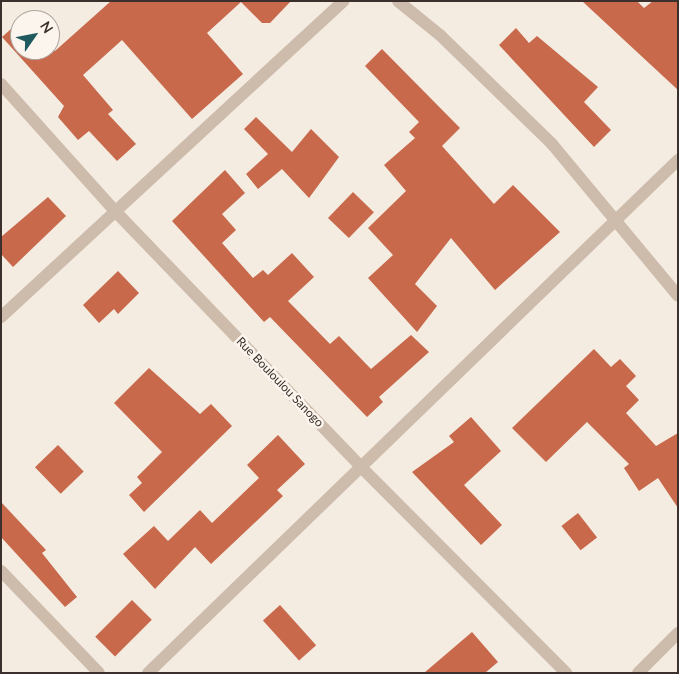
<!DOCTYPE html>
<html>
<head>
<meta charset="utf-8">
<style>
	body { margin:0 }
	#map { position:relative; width:679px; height:674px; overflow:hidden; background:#f4ebe1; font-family:Lato,sans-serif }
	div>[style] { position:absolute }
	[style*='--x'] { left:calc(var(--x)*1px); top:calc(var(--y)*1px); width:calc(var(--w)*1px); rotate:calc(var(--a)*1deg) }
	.building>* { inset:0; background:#c8694b; transform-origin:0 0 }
	.street>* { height:12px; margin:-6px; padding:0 6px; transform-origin:6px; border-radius:6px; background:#cdbbac }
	span { translate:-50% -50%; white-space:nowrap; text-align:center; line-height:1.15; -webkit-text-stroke:5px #fbf5ee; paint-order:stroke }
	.street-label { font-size:12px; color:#3b302b }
	.frame { position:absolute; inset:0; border:2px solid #3b302b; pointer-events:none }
	.north { position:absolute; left:10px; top:10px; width:50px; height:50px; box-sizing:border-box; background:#fbf5ee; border:1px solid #aea6a0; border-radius:50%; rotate:57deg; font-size:14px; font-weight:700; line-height:20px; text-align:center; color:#3b302b }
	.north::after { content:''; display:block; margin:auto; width:18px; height:22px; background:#1f5a5e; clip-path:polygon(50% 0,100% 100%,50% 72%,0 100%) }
</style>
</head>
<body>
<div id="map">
	<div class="building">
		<i style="clip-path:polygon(111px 1px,291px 1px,270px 23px,262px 23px,241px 2px,207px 33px,243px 74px,192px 119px,122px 40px,83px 75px,113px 110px,108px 114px,136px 144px,117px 161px,89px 131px,78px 140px,58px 117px,64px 106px,2px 37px,20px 21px,20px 50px,50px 50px,50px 45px,55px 51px)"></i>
		<i style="clip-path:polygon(582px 1px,637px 1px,644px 8px,653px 1px,678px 1px,678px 90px)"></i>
		<i style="clip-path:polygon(516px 28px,529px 43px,537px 36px,598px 87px,584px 102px,611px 130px,594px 147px,499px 45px)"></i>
		<i style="clip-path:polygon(382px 49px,460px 128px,442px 146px,494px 204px,513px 185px,560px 232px,495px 290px,451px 238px,415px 284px,437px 306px,417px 332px,368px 278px,393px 255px,368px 228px,406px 191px,384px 165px,415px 138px,409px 132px,419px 122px,365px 66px)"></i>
		<i style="clip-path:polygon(256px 117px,292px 152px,311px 129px,339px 157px,309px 198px,282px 169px,258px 189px,246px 174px,268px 154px,244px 129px)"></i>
		<i style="clip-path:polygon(225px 170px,245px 193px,222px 214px,236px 230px,222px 243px,253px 278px,263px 270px,268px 275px,292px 253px,314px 277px,288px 301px,330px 344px,339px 336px,371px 369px,411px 335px,429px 352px,379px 397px,383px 402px,367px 417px,270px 317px,264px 322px,172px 221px)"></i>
		<i style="left:353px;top:192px;width:29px;height:36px;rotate:44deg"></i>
		<i style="clip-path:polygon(48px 197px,66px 216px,13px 267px,1px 254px,1px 237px)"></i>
		<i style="clip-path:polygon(118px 271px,139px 293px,118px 314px,114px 309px,99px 323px,83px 305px)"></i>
		<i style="clip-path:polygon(594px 349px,611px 367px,620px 359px,636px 376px,626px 386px,639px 400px,626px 413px,656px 446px,678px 433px,678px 508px,658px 478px,639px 491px,624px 468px,629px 464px,587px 422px,546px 462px,512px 428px)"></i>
		<i style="clip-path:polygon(149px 368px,200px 414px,211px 404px,232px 426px,144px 512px,129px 495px,142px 483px,137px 477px,162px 452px,114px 403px)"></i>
		<i style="clip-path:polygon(471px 417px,501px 451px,464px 485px,502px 525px,481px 545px,412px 472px,454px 442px,449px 436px)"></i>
		<i style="clip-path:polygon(278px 435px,305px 464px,277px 490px,283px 496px,211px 564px,195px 547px,155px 589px,123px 554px,154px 526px,168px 541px,200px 510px,212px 523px,259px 478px,247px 465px)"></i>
		<i style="left:58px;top:445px;width:37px;height:32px;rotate:46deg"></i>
		<i style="clip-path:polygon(1px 502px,46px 550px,42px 553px,77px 597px,65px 607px,1px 537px)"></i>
		<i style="left:578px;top:513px;width:31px;height:21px;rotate:52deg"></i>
		<i style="left:132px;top:600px;width:28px;height:52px;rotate:45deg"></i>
		<i style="left:280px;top:605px;width:54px;height:23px;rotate:48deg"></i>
		<i style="clip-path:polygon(472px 632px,498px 662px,485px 673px,424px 673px)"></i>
	</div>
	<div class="street">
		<i style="--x:398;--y:1;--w:55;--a:39.1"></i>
		<i style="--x:441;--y:36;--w:155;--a:44.2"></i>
		<i style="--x:552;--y:144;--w:197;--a:50.3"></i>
		<i style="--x:1;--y:84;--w:171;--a:48.1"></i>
		<i style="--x:115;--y:211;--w:355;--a:46.1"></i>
		<i style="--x:361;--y:467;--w:291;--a:45.1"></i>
		<i style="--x:1;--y:317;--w:466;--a:-42.7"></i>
		<i style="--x:1;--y:571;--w:141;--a:46.1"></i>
		<i style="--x:148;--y:673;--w:738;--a:-44.07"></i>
		<i style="--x:638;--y:673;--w:57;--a:-45"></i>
	</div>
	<div class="street-label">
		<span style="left:280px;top:382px;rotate:46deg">Rue Bouloulou Sanogo</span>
	</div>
	<div class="frame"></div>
	<div class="north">N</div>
</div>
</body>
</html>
